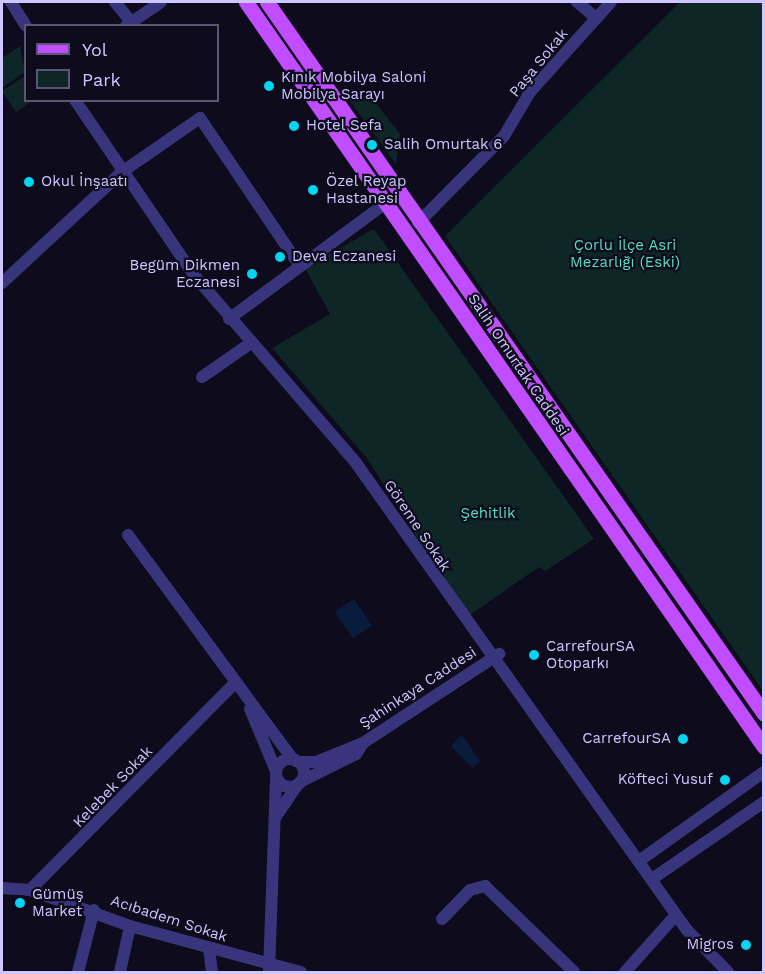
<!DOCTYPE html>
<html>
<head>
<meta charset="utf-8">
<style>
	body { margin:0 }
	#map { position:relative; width:765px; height:974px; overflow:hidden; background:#0e0b1c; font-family:"Work Sans",sans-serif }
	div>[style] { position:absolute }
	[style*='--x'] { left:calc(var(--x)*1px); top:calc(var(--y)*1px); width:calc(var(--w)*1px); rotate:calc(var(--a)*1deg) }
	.green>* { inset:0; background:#0e2626 }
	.water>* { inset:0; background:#0a1c3c; transform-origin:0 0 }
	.street>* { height:12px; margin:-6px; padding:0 6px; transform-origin:6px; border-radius:6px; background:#39357c }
	.street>.ring { margin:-6px; padding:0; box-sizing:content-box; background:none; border:12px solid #39357c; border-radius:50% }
	.primary>* { height:15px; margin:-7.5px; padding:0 7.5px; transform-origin:7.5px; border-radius:7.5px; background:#c04dff }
	.dots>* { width:16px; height:16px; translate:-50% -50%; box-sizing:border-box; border:3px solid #0e0b1c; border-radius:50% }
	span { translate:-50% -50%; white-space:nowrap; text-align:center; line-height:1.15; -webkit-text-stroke:4.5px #0e0b1c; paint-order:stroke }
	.street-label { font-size:15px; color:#cec6ff }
	.poi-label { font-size:15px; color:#cec6ff }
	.left { translate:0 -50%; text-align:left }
	.right { translate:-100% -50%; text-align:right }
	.park-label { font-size:15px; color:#52dfbe }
	.frame { position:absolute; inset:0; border:3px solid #cec6ff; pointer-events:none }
	.legend { position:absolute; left:24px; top:24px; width:195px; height:78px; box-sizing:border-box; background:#0e0b1c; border:2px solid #5b5677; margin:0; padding:8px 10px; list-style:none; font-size:18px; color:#cec6ff }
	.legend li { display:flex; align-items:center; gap:12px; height:30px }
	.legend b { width:30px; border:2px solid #5b5677 }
</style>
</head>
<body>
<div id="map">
	<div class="green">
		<i style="clip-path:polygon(680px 2px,763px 2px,763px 691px,445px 236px)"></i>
		<i style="clip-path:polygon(20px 46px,25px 72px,2px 88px,2px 58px)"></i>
		<i style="clip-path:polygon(25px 76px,26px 100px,32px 101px,16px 112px,2px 91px)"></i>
		<i style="clip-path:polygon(344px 93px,372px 98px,400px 134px,396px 164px)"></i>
		<i style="clip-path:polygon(374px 229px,594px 539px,545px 571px,539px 567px,467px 617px,366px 457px,272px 348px,330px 314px,305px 268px)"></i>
	</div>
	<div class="water">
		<i style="left:354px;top:599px;width:32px;height:23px;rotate:56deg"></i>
		<i style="clip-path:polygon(462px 735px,480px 761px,473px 768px,451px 746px)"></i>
	</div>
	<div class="street">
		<i style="--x:11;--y:2;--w:28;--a:58"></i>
		<i style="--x:115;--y:2;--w:26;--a:51"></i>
		<i style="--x:577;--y:2;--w:25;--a:40"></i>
		<i style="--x:126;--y:26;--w:42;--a:-34.4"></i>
		<i style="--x:75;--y:100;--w:212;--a:55.8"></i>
		<i style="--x:194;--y:275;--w:248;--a:49.2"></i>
		<i style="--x:356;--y:463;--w:572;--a:54.67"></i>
		<i style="--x:687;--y:930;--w:59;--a:45.7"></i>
		<i style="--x:418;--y:223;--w:122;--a:-45.3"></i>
		<i style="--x:504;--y:136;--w:51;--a:-59.4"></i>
		<i style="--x:530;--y:92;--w:121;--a:-48"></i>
		<i style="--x:2;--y:283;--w:163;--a:-42.8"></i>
		<i style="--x:122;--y:172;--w:95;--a:-34.7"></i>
		<i style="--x:200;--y:118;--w:179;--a:56"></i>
		<i style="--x:229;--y:319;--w:195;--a:-36.5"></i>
		<i style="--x:202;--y:377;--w:60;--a:-34.8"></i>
		<i style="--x:128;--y:535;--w:279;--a:53.7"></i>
		<i style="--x:250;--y:709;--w:67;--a:67.2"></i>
		<i class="ring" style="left:276px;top:759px;width:16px;height:16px"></i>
		<i style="--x:298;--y:762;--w:18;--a:0"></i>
		<i style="--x:316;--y:762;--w:51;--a:-22"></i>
		<i style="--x:300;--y:782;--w:63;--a:-26.6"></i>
		<i style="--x:356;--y:754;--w:13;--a:-58"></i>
		<i style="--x:363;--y:743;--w:163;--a:-33.2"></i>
		<i style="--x:275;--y:818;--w:40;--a:-56"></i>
		<i style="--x:639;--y:861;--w:153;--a:-35.5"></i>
		<i style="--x:652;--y:879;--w:136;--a:-34.5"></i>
		<i style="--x:2;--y:888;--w:28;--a:4"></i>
		<i style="--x:30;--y:890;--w:291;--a:-45.3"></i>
		<i style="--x:30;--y:890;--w:106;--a:19.8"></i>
		<i style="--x:130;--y:926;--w:177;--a:15.1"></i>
		<i style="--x:442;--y:919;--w:40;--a:-46"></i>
		<i style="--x:470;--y:890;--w:16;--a:-15"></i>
		<i style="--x:485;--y:886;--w:124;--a:44"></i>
		<i style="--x:209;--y:948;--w:24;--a:83"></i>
		<i style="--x:269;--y:971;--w:195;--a:-87.9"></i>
		<i style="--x:78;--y:972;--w:64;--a:-75.5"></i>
		<i style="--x:120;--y:972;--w:47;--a:-77.7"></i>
		<i style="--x:625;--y:972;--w:76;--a:-48.2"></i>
	</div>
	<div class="primary">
		<i style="--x:246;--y:2;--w:907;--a:55.19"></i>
		<i style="--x:267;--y:2;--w:868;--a:55.08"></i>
	</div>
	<div class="dots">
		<i style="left:269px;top:86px;background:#00d5f1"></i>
		<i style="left:294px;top:126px;background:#00d5f1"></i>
		<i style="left:372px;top:145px;background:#00d5f1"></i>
		<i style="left:29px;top:182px;background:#00d5f1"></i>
		<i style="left:313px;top:190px;background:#00d5f1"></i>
		<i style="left:280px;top:257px;background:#00d5f1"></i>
		<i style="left:252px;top:274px;background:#00d5f1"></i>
		<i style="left:534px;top:655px;background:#00d5f1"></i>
		<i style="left:683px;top:739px;background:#00d5f1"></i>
		<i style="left:725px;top:780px;background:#00d5f1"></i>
		<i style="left:20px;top:903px;background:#00d5f1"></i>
		<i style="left:746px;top:945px;background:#00d5f1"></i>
	</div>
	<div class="street-label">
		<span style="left:539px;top:63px;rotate:-51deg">Paşa Sokak</span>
		<span style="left:518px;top:365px;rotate:56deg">Salih Omurtak Caddesi</span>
		<span style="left:417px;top:526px;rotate:56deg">Göreme Sokak</span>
		<span style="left:418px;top:688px;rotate:-33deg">Şahinkaya Caddesi</span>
		<span style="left:113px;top:787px;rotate:-46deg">Kelebek Sokak</span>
		<span style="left:169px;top:919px;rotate:18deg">Acıbadem Sokak</span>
	</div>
	<div class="poi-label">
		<span class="left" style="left:281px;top:86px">Kınık Mobilya Saloni<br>Mobilya Sarayı</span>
		<span class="left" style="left:306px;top:126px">Hotel Sefa</span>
		<span class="left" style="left:384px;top:145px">Salih Omurtak 6</span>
		<span class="left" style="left:326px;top:190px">Özel Reyap<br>Hastanesi</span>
		<span class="left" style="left:41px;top:182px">Okul İnşaatı</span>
		<span class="left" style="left:292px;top:257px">Deva Eczanesi</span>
		<span class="right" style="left:240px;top:274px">Begüm Dikmen<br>Eczanesi</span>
		<span class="left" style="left:546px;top:655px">CarrefourSA<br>Otoparkı</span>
		<span class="right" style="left:671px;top:739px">CarrefourSA</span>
		<span class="right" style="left:713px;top:780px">Köfteci Yusuf</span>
		<span class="left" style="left:32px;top:903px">Gümüş<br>Market</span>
		<span class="right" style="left:734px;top:945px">Migros</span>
	</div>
	<div class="park-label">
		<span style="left:625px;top:254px">Çorlu İlçe Asri<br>Mezarlığı (Eski)</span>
		<span style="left:488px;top:514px">Şehitlik</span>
	</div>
	<div class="frame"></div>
	<ul class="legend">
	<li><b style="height:8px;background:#c04dff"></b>Yol</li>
	<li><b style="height:16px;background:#0e2626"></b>Park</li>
	</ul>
</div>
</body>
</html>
